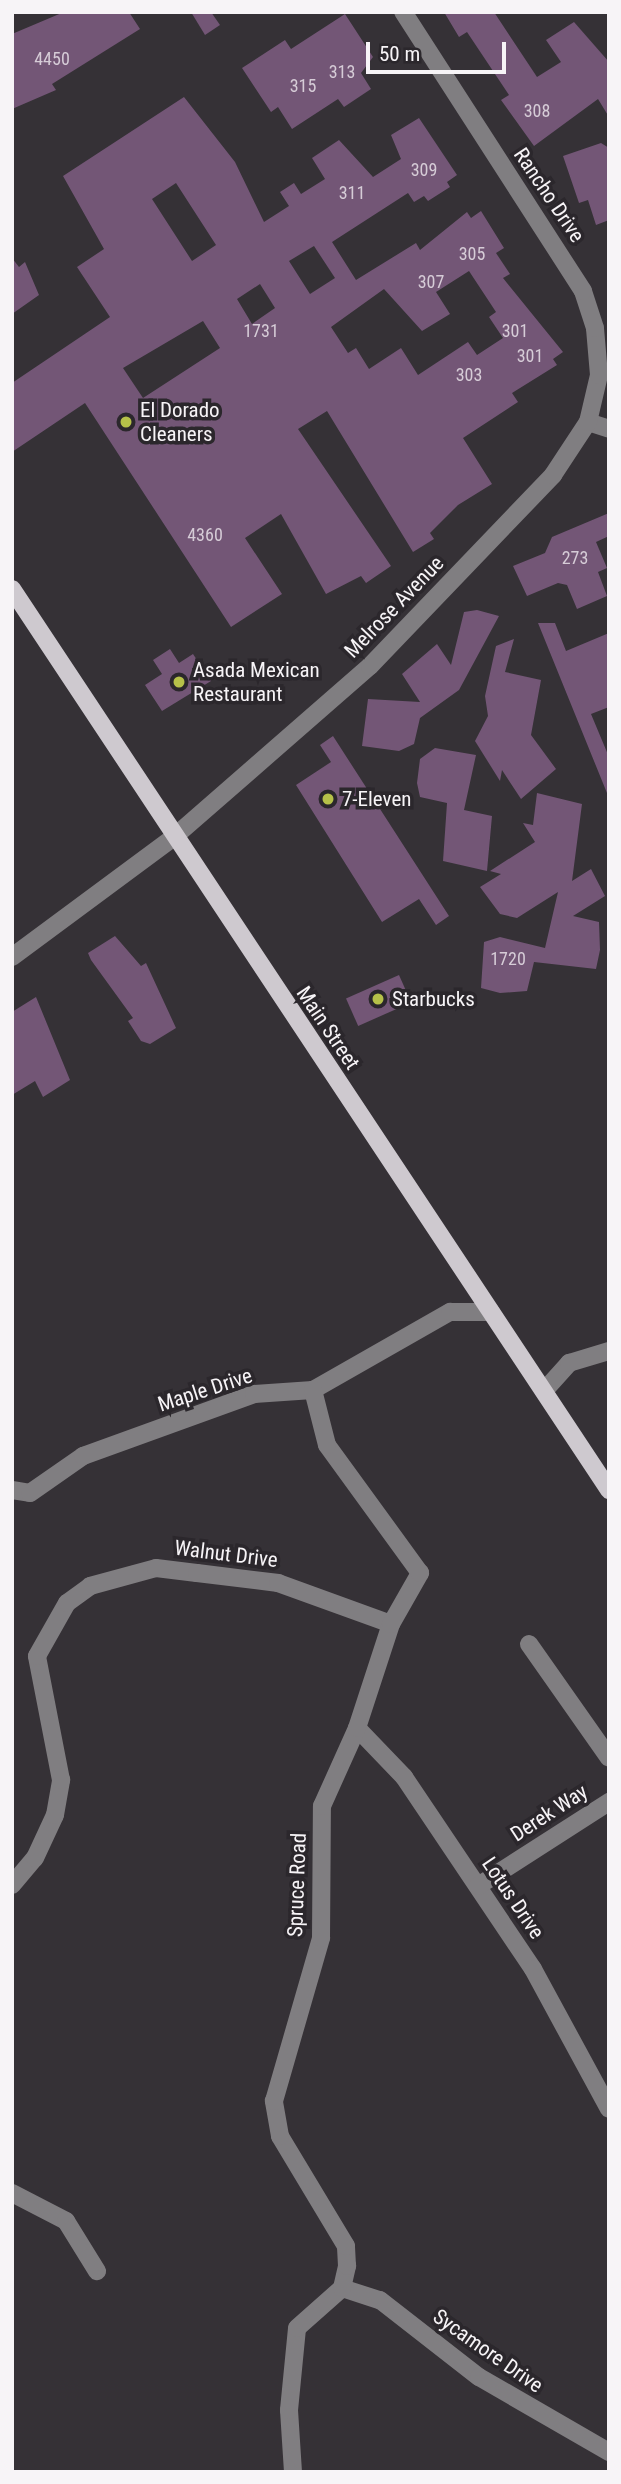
<!DOCTYPE html>
<html>
<head>
<meta charset="utf-8">
<style>
	body { margin:0 }
	#map { position:relative; width:621px; height:2484px; overflow:hidden; background:#353136; font-family:"Roboto Condensed",sans-serif }
	div>[style] { position:absolute }
	[style*='--x'] { left:calc(var(--x)*1px); top:calc(var(--y)*1px); width:calc(var(--w)*1px); rotate:calc(var(--a)*1deg) }
	.building>* { inset:0; background:#735676; transform-origin:0 0 }
	.minor>* { height:18px; margin:-9px; padding:0 9px; transform-origin:9px; border-radius:9px; background:#807e81 }
	.major>* { height:18px; margin:-9px; padding:0 9px; transform-origin:9px; border-radius:9px; background:#cec9cf }
	.dots>* { width:19px; height:19px; translate:-50% -50%; box-sizing:border-box; border:4px solid #2b272c; border-radius:50% }
	span { translate:-50% -50%; white-space:nowrap; text-align:center; line-height:1.15; -webkit-text-stroke:7px #2b272c; paint-order:stroke }
	.number-label { font-size:18px; color:#d6ccd7 }
	.number-label span { -webkit-text-stroke-width:0 }
	.street-label { font-size:21px; color:#f7f4f7 }
	.poi-label { font-size:21px; color:#f7f4f7 }
	.left { translate:0 -50%; text-align:left }
	.frame { position:absolute; inset:0; border:14px solid #f7f4f7; pointer-events:none }
	.scale { position:absolute; left:366px; top:42px; width:140px; height:32px; box-sizing:border-box; border:4px solid #f7f4f7; border-top:0; padding-left:9px; font-size:21px; line-height:24px; white-space:nowrap; color:#f7f4f7; -webkit-text-stroke:5px #2b272c; paint-order:stroke }
</style>
</head>
<body>
<div id="map">
	<div class="building">
		<i style="clip-path:polygon(64px 12px,129px 12px,140px 29px,52px 84px,56px 90px,12px 109px,12px 34px)"></i>
		<i style="clip-path:polygon(191px 12px,211px 12px,220px 25px,205px 35px)"></i>
		<i style="clip-path:polygon(444px 12px,494px 12px,537px 77px,561px 62px,546px 40px,574px 22px,609px 62px,609px 117px,598px 99px,534px 146px,501px 100px,509px 95px,467px 32px,459px 37px)"></i>
		<i style="clip-path:polygon(345px 14px,373px 57px,361px 73px,371px 89px,344px 107px,338px 99px,292px 129px,278px 107px,271px 112px,242px 68px,285px 40px,291px 49px)"></i>
		<i style="clip-path:polygon(evenodd,184px 97px,235px 162px,264px 222px,289px 206px,280px 192px,294px 183px,301px 194px,325px 179px,312px 158px,339px 140px,373px 177px,401px 159px,391px 135px,419px 118px,457px 175px,447px 182px,450px 187px,428px 201px,424px 196px,414px 202px,408px 193px,332px 242px,356px 280px,416px 243px,420px 250px,467px 212px,471px 218px,481px 211px,504px 248px,496px 253px,510px 274px,503px 278px,563px 352px,553px 359px,557px 365px,512px 393px,518px 402px,463px 438px,492px 484px,458px 505px,430px 533px,434px 539px,413px 552px,327px 411px,298px 429px,391px 566px,366px 583px,361px 576px,326px 594px,281px 514px,245px 538px,282px 594px,231px 627px,85px 403px,12px 452px,12px 383px,110px 317px,77px 267px,104px 249px,63px 176px,184px 97px,176px 183px,216px 245px,192px 261px,152px 199px,176px 183px,184px 97px,314px 246px,335px 278px,310px 294px,289px 261px,314px 246px,184px 97px,469px 271px,496px 312px,489px 317px,503px 338px,477px 355px,468px 342px,418px 375px,401px 348px,369px 369px,356px 348px,348px 353px,331px 327px,384px 289px,422px 331px,450px 314px,436px 292px,469px 271px,184px 97px,260px 284px,275px 308px,252px 324px,237px 299px,260px 284px,184px 97px,203px 321px,220px 348px,143px 398px,123px 368px,203px 321px)"></i>
		<i style="clip-path:polygon(601px 143px,609px 148px,609px 220px,596px 225px,588px 200px,579px 203px,563px 156px)"></i>
		<i style="clip-path:polygon(12px 258px,19px 267px,25px 262px,39px 295px,12px 314px)"></i>
		<i style="clip-path:polygon(609px 513px,609px 536px,596px 542px,607px 568px,598px 572px,607px 596px,577px 609px,567px 585px,558px 583px,527px 596px,513px 566px,545px 553px,552px 537px)"></i>
		<i style="clip-path:polygon(477px 610px,499px 616px,459px 690px,420px 718px,414px 744px,399px 751px,362px 746px,368px 699px,420px 702px,402px 674px,437px 644px,451px 665px,464px 612px)"></i>
		<i style="clip-path:polygon(538px 623px,555px 623px,566px 651px,609px 633px,609px 707px,591px 714px,609px 757px,609px 798px)"></i>
		<i style="clip-path:polygon(514px 639px,505px 672px,541px 680px,531px 735px,556px 769px,521px 799px,502px 770px,500px 781px,475px 741px,488px 716px,485px 696px,496px 646px)"></i>
		<i style="clip-path:polygon(170px 649px,179px 663px,193px 654px,211px 681px,162px 711px,145px 685px,162px 674px,153px 660px)"></i>
		<i style="clip-path:polygon(333px 736px,449px 916px,436px 925px,419px 899px,382px 922px,296px 785px,331px 762px,320px 745px)"></i>
		<i style="clip-path:polygon(435px 748px,476px 755px,464px 810px,492px 816px,487px 871px,443px 861px,447px 803px,420px 797px,417px 783px,420px 759px)"></i>
		<i style="clip-path:polygon(537px 793px,582px 804px,572px 881px,591px 869px,605px 896px,573px 916px,599px 922px,600px 950px,596px 969px,534px 962px,527px 991px,500px 993px,481px 988px,484px 942px,500px 937px,545px 948px,558px 892px,517px 918px,500px 914px,480px 887px,501px 874px,490px 871px,535px 842px,523px 823px,533px 825px)"></i>
		<i style="clip-path:polygon(115px 936px,141px 966px,146px 963px,176px 1028px,150px 1044px,141px 1041px,128px 1021px,133px 1018px,91px 960px,88px 953px)"></i>
		<i style="left:399px;top:975px;width:30px;height:58px;rotate:66deg"></i>
		<i style="clip-path:polygon(36px 997px,70px 1080px,43px 1097px,35px 1081px,12px 1095px,12px 1012px)"></i>
	</div>
	<div class="minor">
		<i style="--x:588;--y:422;--w:22;--a:18"></i>
		<i style="--x:12;--y:957;--w:202;--a:-36.5"></i>
		<i style="--x:174;--y:837;--w:260;--a:-41.1"></i>
		<i style="--x:370;--y:666;--w:265;--a:-46.2"></i>
		<i style="--x:553;--y:475;--w:64;--a:-56.6"></i>
		<i style="--x:588;--y:422;--w:48;--a:-76.8"></i>
		<i style="--x:599;--y:375;--w:47;--a:-94.9"></i>
		<i style="--x:595;--y:328;--w:39;--a:-108"></i>
		<i style="--x:583;--y:291;--w:332;--a:-122.8"></i>
		<i style="--x:544;--y:1391;--w:38;--a:-48"></i>
		<i style="--x:569;--y:1363;--w:42;--a:-16.7"></i>
		<i style="--x:12;--y:1490;--w:18;--a:9"></i>
		<i style="--x:30;--y:1493;--w:65;--a:-34.9"></i>
		<i style="--x:83;--y:1456;--w:182;--a:-19.9"></i>
		<i style="--x:254;--y:1394;--w:59;--a:-3.9"></i>
		<i style="--x:313;--y:1390;--w:158;--a:-29.7"></i>
		<i style="--x:450;--y:1312;--w:41;--a:0"></i>
		<i style="--x:529;--y:1644;--w:139;--a:54.9"></i>
		<i style="--x:357;--y:1728;--w:68;--a:46.2"></i>
		<i style="--x:404;--y:1777;--w:231;--a:56.1"></i>
		<i style="--x:533;--y:1969;--w:159;--a:61.5"></i>
		<i style="--x:12;--y:1885;--w:35;--a:-50"></i>
		<i style="--x:35;--y:1858;--w:47;--a:-65.1"></i>
		<i style="--x:55;--y:1815;--w:36;--a:-80"></i>
		<i style="--x:61;--y:1780;--w:126;--a:-101"></i>
		<i style="--x:37;--y:1656;--w:61;--a:-60.5"></i>
		<i style="--x:67;--y:1603;--w:29;--a:-36"></i>
		<i style="--x:90;--y:1586;--w:68;--a:-15.3"></i>
		<i style="--x:156;--y:1568;--w:41;--a:7"></i>
		<i style="--x:197;--y:1573;--w:82;--a:7"></i>
		<i style="--x:278;--y:1583;--w:120;--a:19.9"></i>
		<i style="--x:478;--y:1886;--w:156;--a:-32.7"></i>
		<i style="--x:12;--y:2193;--w:61;--a:27.4"></i>
		<i style="--x:66;--y:2221;--w:59;--a:58.2"></i>
		<i style="--x:342;--y:2288;--w:40;--a:18"></i>
		<i style="--x:380;--y:2300;--w:125;--a:37.9"></i>
		<i style="--x:479;--y:2377;--w:150;--a:30"></i>
		<i style="--x:293;--y:2472;--w:62;--a:-93.7"></i>
		<i style="--x:289;--y:2410;--w:82;--a:-84.4"></i>
		<i style="--x:297;--y:2328;--w:60;--a:-41.6"></i>
		<i style="--x:342;--y:2288;--w:23;--a:-77"></i>
		<i style="--x:347;--y:2266;--w:20;--a:-93"></i>
		<i style="--x:346;--y:2246;--w:128;--a:-121"></i>
		<i style="--x:280;--y:2136;--w:36;--a:-100"></i>
		<i style="--x:274;--y:2101;--w:170;--a:-73.9"></i>
		<i style="--x:321;--y:1938;--w:132;--a:-89.6"></i>
		<i style="--x:322;--y:1806;--w:85;--a:-65.8"></i>
		<i style="--x:357;--y:1728;--w:109;--a:-71.9"></i>
		<i style="--x:391;--y:1624;--w:59;--a:-60.4"></i>
		<i style="--x:420;--y:1573;--w:158;--a:-126"></i>
		<i style="--x:327;--y:1445;--w:57;--a:-104.3"></i>
	</div>
	<div class="major">
		<i style="--x:12;--y:589;--w:1081;--a:56.47"></i>
	</div>
	<div class="dots">
		<i style="left:126px;top:422px;background:#b6c149"></i>
		<i style="left:179px;top:682px;background:#b6c149"></i>
		<i style="left:328px;top:799px;background:#b6c149"></i>
		<i style="left:378px;top:999px;background:#b6c149"></i>
	</div>
	<div class="number-label">
		<span style="left:52px;top:59px">4450</span>
		<span style="left:342px;top:72px">313</span>
		<span style="left:303px;top:86px">315</span>
		<span style="left:537px;top:111px">308</span>
		<span style="left:424px;top:170px">309</span>
		<span style="left:352px;top:193px">311</span>
		<span style="left:472px;top:254px">305</span>
		<span style="left:431px;top:282px">307</span>
		<span style="left:261px;top:331px">1731</span>
		<span style="left:515px;top:331px">301</span>
		<span style="left:530px;top:356px">301</span>
		<span style="left:469px;top:375px">303</span>
		<span style="left:205px;top:535px">4360</span>
		<span style="left:575px;top:558px">273</span>
		<span style="left:508px;top:959px">1720</span>
	</div>
	<div class="street-label">
		<span style="left:549px;top:195px;rotate:56deg">Rancho Drive</span>
		<span style="left:394px;top:607px;rotate:-46deg">Melrose Avenue</span>
		<span style="left:328px;top:1028px;rotate:56deg">Main Street</span>
		<span style="left:205px;top:1390px;rotate:-18deg">Maple Drive</span>
		<span style="left:226px;top:1554px;rotate:7deg">Walnut Drive</span>
		<span style="left:549px;top:1813px;rotate:-33deg">Derek Way</span>
		<span style="left:297px;top:1885px;rotate:-88deg">Spruce Road</span>
		<span style="left:513px;top:1898px;rotate:56deg">Lotus Drive</span>
		<span style="left:488px;top:2351px;rotate:35deg">Sycamore Drive</span>
	</div>
	<div class="poi-label">
		<span class="left" style="left:140px;top:422px">El Dorado<br>Cleaners</span>
		<span class="left" style="left:193px;top:682px">Asada Mexican<br>Restaurant</span>
		<span class="left" style="left:342px;top:799px">7-Eleven</span>
		<span class="left" style="left:392px;top:999px">Starbucks</span>
	</div>
	<div class="frame"></div>
	<div class="scale">50 m</div>
</div>
</body>
</html>
